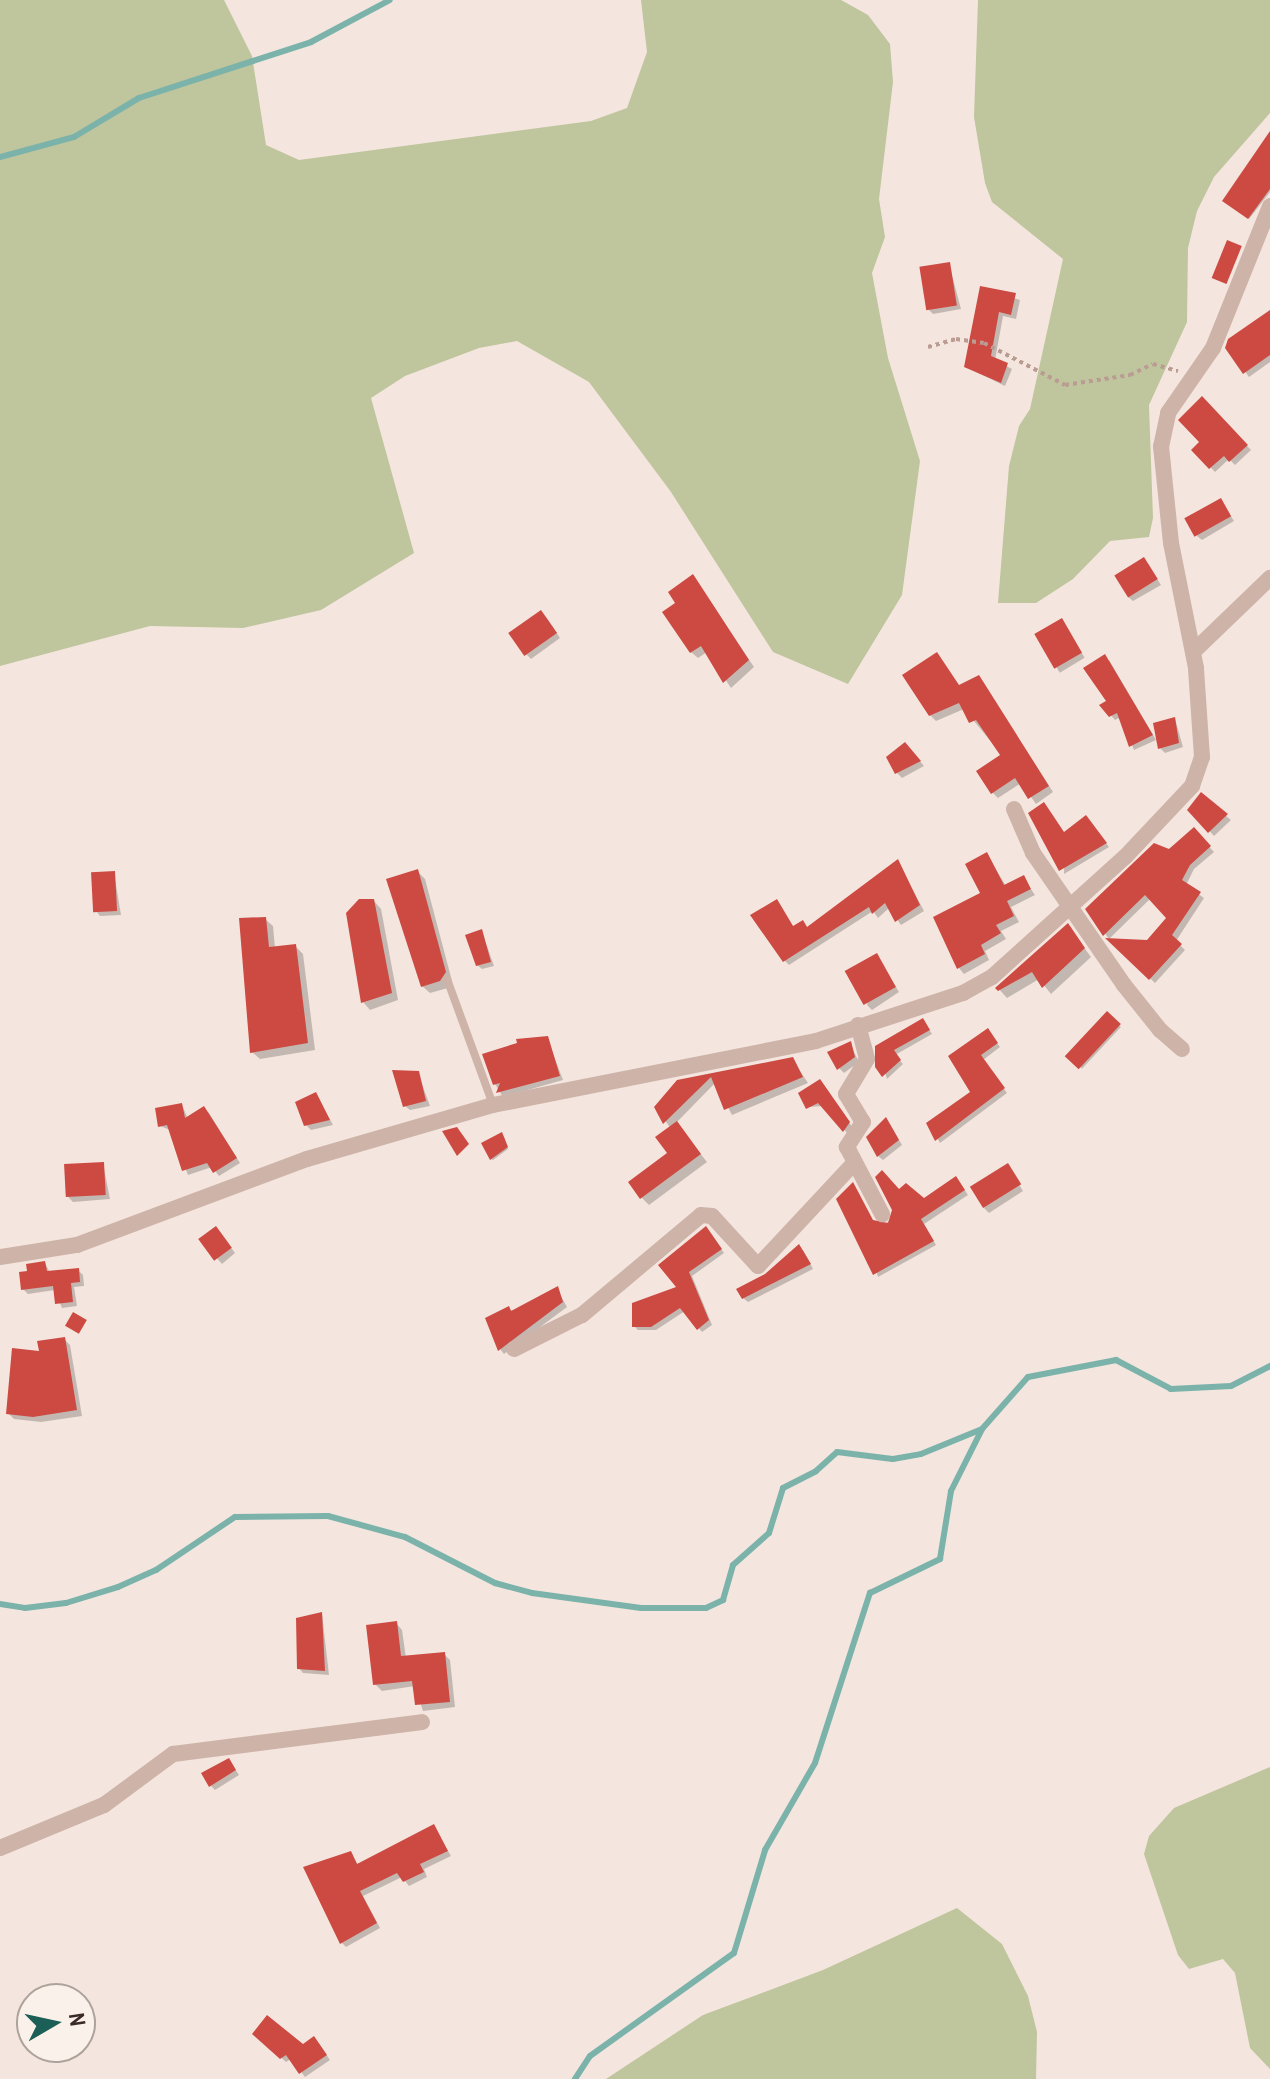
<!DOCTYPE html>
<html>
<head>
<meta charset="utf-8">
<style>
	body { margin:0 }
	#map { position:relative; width:1270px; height:2079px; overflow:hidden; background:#f4e6de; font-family:"Archivo Narrow",sans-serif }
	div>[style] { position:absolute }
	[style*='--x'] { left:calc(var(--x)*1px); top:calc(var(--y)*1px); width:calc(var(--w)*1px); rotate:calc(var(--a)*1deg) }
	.green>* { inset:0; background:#bfc59c }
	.shadow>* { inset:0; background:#0003; transform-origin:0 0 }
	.stream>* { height:6px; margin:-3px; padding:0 3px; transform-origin:3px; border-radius:3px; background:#7bb3ab }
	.building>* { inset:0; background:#cd4a43; transform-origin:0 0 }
	.path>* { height:4px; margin-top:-2px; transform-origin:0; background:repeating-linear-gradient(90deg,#ba9c93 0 4px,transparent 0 8px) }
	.service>* { height:8px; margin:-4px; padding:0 4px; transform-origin:4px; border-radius:4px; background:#ceb3a9 }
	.minor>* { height:16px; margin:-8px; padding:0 8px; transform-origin:8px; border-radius:8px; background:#ceb3a9 }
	span { translate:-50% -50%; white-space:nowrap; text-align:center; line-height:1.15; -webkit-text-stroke:8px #fbf1eb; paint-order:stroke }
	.north { position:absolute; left:16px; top:1983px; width:80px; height:80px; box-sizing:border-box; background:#fbf1eb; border:2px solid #aea29d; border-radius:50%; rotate:81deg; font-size:22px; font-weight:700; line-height:32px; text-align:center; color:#3a2b29 }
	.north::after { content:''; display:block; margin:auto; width:28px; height:36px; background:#1b5f57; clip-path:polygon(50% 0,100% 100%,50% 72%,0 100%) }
</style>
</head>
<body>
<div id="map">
	<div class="green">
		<i style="clip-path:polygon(0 0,224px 0,252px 56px,266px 145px,299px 160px,591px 121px,627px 108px,647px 52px,641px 0,841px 0,868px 15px,890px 44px,893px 82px,879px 199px,885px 237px,872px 273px,888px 358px,920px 461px,902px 595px,848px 684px,773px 652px,671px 492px,589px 382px,517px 341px,479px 348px,405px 376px,371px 398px,414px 553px,321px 610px,243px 628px,150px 626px,0 666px)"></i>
		<i style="clip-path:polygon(978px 0,1270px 0,1270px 113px,1214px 177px,1197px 211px,1188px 248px,1187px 322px,1149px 405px,1153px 518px,1149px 537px,1110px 541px,1073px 579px,1036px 603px,998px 603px,1009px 466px,1019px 426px,1030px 409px,1063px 259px,992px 202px,985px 183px,974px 117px)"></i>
		<i style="clip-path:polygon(1270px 1767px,1270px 2069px,1250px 2048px,1235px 1973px,1223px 1959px,1189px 1969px,1178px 1955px,1144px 1854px,1149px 1836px,1174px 1808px)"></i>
		<i style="clip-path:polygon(957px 1908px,1002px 1944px,1028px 1996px,1037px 2032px,1036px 2079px,606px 2079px,703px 2015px,823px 1970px)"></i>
	</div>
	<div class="shadow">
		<i style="clip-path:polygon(1270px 136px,1270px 192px,1249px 219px,1230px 205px)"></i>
		<i style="clip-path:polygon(949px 264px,961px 309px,933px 314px,928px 309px)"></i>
		<i style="clip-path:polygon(982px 288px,1020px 300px,1016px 319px,1003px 316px,995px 360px,1012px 369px,1005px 386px,966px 367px)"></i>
		<i style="clip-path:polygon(1270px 315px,1270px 362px,1249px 377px,1228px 348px)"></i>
		<i style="clip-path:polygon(1202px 399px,1251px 450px,1235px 465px,1229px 459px,1215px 472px,1194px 450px,1202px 442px)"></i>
		<i style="clip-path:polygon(1221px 501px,1234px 521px,1202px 540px,1197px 536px)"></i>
		<i style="clip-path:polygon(1148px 564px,1161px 585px,1133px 601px,1128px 597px)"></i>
		<i style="clip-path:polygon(693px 576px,754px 667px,731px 688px,707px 652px,698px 658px,691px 652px,678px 604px)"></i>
		<i style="clip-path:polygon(546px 617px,560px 638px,531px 659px,526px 654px)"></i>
		<i style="left:1062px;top:620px;width:44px;height:29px;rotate:59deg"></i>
		<i style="clip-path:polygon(1109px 660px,1156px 740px,1134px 750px,1121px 717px,1115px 720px,1102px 705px,1109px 701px)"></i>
		<i style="clip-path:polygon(979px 677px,1053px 792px,1036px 804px,1021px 783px,998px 798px,992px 792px,1002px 755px,964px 709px,936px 721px,930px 715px)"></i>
		<i style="clip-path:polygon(1175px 719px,1183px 747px,1165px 753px,1160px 748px)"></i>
		<i style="clip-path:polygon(910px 749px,924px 766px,902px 778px,897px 773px)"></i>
		<i style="clip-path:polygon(1201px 795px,1231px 820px,1214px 836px,1190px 810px)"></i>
		<i style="clip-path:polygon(1090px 821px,1109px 847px,1064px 874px,1065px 834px)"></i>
		<i style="clip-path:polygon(1194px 830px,1214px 852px,1194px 869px,1186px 885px,1204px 898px,1176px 941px,1185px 950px,1155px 983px,1110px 940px,1148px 942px,1169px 918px,1151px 898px,1109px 939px,1088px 910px)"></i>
		<i style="clip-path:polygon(987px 855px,1006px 886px,1023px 878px,1035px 895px,1011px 907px,1019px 922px,1001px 931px,1006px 939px,985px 951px,989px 960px,964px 974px,959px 968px,983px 894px)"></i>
		<i style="clip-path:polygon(898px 862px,924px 911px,901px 925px,889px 908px,878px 918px,873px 911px,789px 965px,785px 961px,777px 902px,794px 928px,803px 923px,809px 929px)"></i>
		<i style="clip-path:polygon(417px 871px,425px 879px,452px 981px,448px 988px,430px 993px,422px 986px)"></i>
		<i style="clip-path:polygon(114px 873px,121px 915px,100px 916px,96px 911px)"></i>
		<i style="clip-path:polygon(374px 901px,381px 909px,398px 1000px,370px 1010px,363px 1002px)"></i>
		<i style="clip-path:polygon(265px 919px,273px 926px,275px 948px,295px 946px,303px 954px,315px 1050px,260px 1059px,252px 1052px)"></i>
		<i style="clip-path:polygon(1068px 926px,1091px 957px,1051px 994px,1039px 979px,1007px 998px,998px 988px)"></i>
		<i style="clip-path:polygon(482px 932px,494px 966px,482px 969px,477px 965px)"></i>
		<i style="clip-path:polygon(877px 956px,899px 992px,872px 1010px,867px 1005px)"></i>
		<i style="left:1107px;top:1014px;width:19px;height:57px;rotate:43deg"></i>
		<i style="clip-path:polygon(923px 1020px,932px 1034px,895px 1055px,903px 1064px,887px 1079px,877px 1047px)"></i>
		<i style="clip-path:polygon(991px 1035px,1000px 1047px,983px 1060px,1007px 1093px,940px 1143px,929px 1124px,973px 1092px,950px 1056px)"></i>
		<i style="clip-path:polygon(547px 1038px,563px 1080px,503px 1097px,495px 1084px)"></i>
		<i style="clip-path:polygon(850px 1044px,859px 1062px,844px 1073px,839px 1068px)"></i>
		<i style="clip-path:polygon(792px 1059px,808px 1083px,732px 1115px,715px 1083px,676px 1123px,707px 1162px,649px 1205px,642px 1198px,631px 1182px,670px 1153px,671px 1129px,656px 1107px,678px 1082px)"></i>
		<i style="clip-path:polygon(418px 1073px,430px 1106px,410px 1110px,405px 1106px)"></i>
		<i style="clip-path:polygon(824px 1085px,852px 1127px,848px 1134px,823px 1106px,808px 1107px)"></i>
		<i style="clip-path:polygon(316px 1094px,333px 1125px,311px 1130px,306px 1125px)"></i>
		<i style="clip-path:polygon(182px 1105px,188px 1119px,204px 1109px,209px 1113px,240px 1163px,219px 1176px,212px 1167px,188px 1175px,170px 1130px,160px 1126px)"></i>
		<i style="clip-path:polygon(890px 1124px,902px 1145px,883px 1160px,878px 1156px)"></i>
		<i style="clip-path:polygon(504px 1137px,508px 1149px,493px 1160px,491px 1159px)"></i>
		<i style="clip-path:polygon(103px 1164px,110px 1199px,73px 1202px,68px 1197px)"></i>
		<i style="clip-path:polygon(1008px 1167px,1023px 1191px,989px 1213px,984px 1208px)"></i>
		<i style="clip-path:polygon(960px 1183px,968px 1195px,924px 1224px,936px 1245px,878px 1277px,853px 1184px,874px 1223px,883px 1227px,895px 1214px)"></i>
		<i style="clip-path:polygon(220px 1233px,235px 1253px,222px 1264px,201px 1240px)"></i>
		<i style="clip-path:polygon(710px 1233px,724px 1253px,692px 1276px,712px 1325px,702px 1332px,685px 1311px,656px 1330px,638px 1330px,634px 1326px,679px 1287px)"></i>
		<i style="clip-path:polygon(803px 1250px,813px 1269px,748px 1302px,743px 1298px)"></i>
		<i style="clip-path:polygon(45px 1263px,50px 1273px,78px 1270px,83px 1275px,84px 1286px,74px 1287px,77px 1306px,62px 1308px,55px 1290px,28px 1294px,23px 1289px)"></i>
		<i style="clip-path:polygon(557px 1289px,567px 1307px,504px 1354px,500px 1349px,509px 1308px,513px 1312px)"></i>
		<i style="clip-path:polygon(64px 1339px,70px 1345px,82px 1416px,41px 1422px,14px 1419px,8px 1413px,41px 1353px)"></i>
		<i style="clip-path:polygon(322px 1614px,329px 1675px,303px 1673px,299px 1668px)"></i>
		<i style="clip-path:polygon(396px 1623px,402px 1630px,406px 1658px,444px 1654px,450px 1660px,455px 1707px,423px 1711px,415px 1686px,382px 1691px,375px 1684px)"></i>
		<i style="clip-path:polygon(229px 1760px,239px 1775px,215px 1790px,211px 1786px)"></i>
		<i style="clip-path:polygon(434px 1827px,451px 1856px,424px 1869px,427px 1877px,409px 1886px,402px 1877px,363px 1896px,380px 1928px,346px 1947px,342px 1943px,350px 1853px,359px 1866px)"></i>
		<i style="clip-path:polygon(255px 2033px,303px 2047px,319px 2044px,330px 2060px,305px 2077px,291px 2059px,286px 2062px)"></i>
	</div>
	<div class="stream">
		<i style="--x:0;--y:157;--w:77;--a:-15.1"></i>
		<i style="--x:74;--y:137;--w:76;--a:-31"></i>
		<i style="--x:139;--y:98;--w:181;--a:-18"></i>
		<i style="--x:311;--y:42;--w:89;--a:-28"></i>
		<i style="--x:0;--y:1604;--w:25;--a:9"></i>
		<i style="--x:25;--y:1608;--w:41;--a:-7"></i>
		<i style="--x:66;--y:1603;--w:54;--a:-17.1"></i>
		<i style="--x:118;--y:1587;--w:42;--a:-24.1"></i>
		<i style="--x:156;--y:1570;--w:95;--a:-33.9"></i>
		<i style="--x:235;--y:1517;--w:93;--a:-0.6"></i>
		<i style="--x:328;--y:1516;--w:80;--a:15.3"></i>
		<i style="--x:405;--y:1537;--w:101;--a:27.1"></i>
		<i style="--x:495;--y:1583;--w:38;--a:15"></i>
		<i style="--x:532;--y:1593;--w:110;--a:7.8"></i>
		<i style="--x:641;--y:1608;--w:65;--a:0"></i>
		<i style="--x:706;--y:1608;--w:19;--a:-25"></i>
		<i style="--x:723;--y:1600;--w:36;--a:-74"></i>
		<i style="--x:733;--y:1565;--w:48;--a:-41.6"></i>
		<i style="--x:769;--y:1533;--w:47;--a:-72.7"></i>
		<i style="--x:783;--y:1488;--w:37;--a:-27"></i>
		<i style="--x:816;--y:1471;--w:28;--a:-42"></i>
		<i style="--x:837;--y:1452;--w:56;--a:7.1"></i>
		<i style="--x:893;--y:1459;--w:28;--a:-10"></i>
		<i style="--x:921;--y:1454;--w:66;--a:-22.3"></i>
		<i style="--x:575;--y:2079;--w:27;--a:-57"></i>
		<i style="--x:590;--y:2056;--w:177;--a:-35.6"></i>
		<i style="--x:734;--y:1953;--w:108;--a:-73.2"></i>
		<i style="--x:765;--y:1850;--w:100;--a:-60.1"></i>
		<i style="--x:815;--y:1763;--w:179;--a:-72.1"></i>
		<i style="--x:870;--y:1593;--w:78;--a:-25.9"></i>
		<i style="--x:940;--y:1559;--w:69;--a:-80.8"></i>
		<i style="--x:951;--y:1491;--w:69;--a:-63.4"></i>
		<i style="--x:982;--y:1429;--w:69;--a:-48.5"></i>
		<i style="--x:1028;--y:1377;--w:90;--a:-10.9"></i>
		<i style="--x:1116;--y:1360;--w:62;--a:27.8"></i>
		<i style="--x:1171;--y:1389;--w:60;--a:-2.9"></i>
		<i style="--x:1231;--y:1386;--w:44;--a:-27.1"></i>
	</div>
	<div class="building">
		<i style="clip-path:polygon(1270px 131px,1270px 189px,1248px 219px,1222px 201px)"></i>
		<i style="left:1227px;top:240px;width:16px;height:41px;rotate:22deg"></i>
		<i style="left:950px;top:262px;width:44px;height:31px;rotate:81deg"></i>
		<i style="clip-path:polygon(980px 286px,1016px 293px,1011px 315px,999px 312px,991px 356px,1008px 363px,1001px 383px,964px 367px)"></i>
		<i style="clip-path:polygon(1270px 310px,1270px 355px,1243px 374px,1225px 348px,1228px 339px)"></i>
		<i style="clip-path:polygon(1202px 396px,1248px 445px,1229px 462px,1224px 456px,1209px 469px,1191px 450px,1199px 442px,1178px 420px)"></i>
		<i style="left:1221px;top:498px;width:21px;height:42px;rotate:61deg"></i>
		<i style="left:1144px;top:557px;width:26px;height:35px;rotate:58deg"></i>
		<i style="clip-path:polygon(693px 574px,749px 660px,723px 683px,701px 646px,690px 653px,662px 612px,675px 603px,668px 592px)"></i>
		<i style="left:541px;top:610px;width:28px;height:40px;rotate:55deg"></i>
		<i style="left:1062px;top:618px;width:40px;height:32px;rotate:60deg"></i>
		<i style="clip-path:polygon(937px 652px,959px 685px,979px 675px,1049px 786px,1028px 799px,1015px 778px,991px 794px,976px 771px,1000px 755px,976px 720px,969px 723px,959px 703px,929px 716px,902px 675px)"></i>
		<i style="clip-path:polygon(1105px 654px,1153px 735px,1129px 747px,1117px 713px,1109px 717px,1099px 705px,1106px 701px,1083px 668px)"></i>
		<i style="clip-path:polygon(1175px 717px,1179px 743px,1158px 749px,1153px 723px)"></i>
		<i style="clip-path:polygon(905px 742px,921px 761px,895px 774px,886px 757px)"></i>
		<i style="clip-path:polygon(1201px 792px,1228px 814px,1208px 833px,1187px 810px)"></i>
		<i style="clip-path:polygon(1044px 802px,1064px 832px,1086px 815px,1107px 843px,1059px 871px,1028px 813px)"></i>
		<i style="clip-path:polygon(1194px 827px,1211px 846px,1190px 865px,1182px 880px,1201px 892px,1172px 935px,1182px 944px,1149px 980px,1105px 938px,1147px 940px,1166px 918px,1145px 895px,1103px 936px,1085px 909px,1154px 843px,1169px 849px)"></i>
		<i style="clip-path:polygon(987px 852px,1004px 885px,1024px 875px,1031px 889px,1007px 901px,1014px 916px,996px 925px,1001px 933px,981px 945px,985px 954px,957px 969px,933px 917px,980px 893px,965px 864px)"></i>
		<i style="clip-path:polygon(898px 859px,920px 905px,895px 922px,885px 903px,872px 914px,869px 907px,783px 962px,750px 915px,777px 899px,793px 926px,803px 920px,807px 927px)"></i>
		<i style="clip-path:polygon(418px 869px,446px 972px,440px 981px,421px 987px,386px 879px)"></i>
		<i style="left:115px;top:871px;width:40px;height:24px;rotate:87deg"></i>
		<i style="clip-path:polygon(359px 899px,374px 899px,392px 993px,361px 1003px,346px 913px)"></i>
		<i style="clip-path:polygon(266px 917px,269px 947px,296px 944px,308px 1043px,250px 1053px,239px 918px)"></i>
		<i style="clip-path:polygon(1068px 923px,1085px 948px,1042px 988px,1032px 972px,998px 991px,995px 988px)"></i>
		<i style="clip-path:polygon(482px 929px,491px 962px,476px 966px,465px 935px)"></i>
		<i style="left:877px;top:953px;width:39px;height:37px;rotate:61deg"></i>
		<i style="left:1107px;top:1011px;width:19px;height:62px;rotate:43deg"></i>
		<i style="clip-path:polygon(923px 1018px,930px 1030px,894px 1050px,901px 1060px,882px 1077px,875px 1067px,875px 1046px)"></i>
		<i style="clip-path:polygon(988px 1028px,998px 1043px,981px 1055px,1005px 1088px,935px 1141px,926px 1123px,970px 1092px,948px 1056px)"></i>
		<i style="clip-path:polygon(548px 1036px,560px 1076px,496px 1093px,500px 1083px,493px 1085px,482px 1054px,517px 1043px,516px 1039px)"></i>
		<i style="clip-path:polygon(851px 1041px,855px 1057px,837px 1070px,827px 1052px)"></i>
		<i style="clip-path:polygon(793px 1057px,803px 1077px,724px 1110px,711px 1077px,663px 1124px,654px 1107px,677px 1080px)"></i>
		<i style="clip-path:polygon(392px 1070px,419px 1071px,426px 1101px,403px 1107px)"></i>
		<i style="clip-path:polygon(820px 1079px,850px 1122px,843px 1132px,818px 1103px,806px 1109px,798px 1093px)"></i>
		<i style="clip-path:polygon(316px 1092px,330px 1120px,304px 1126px,295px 1102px)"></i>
		<i style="clip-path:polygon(182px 1103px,185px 1118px,204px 1106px,237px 1158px,213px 1173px,207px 1163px,182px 1171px,167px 1125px,158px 1127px,155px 1108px)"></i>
		<i style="clip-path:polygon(886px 1117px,899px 1140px,877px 1157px,866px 1137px)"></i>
		<i style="clip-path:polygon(677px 1121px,701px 1154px,640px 1199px,628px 1182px,667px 1153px,655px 1137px)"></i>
		<i style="clip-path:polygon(457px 1127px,469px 1144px,457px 1156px,442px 1131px)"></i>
		<i style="clip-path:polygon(502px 1132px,508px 1147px,490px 1160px,481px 1143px)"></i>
		<i style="left:104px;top:1162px;width:33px;height:40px;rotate:87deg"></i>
		<i style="left:1008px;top:1163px;width:25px;height:45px;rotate:58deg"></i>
		<i style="clip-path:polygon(882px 1170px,899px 1189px,906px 1183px,924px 1198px,956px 1176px,965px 1190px,921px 1219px,934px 1241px,873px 1275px,836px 1199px,853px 1182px,873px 1220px,888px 1223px,892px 1210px,875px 1177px)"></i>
		<i style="left:216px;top:1226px;width:27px;height:22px;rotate:54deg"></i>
		<i style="clip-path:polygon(706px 1226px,722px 1249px,689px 1272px,709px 1320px,697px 1330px,680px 1308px,651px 1327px,632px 1327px,632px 1303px,676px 1287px,658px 1265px)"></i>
		<i style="clip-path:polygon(799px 1244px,811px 1264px,742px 1299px,736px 1289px,765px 1274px)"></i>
		<i style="clip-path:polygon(45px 1261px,47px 1271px,79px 1268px,80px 1282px,71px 1283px,73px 1302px,55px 1304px,53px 1286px,21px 1290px,19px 1272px,27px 1271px,26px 1264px)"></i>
		<i style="clip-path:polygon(558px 1286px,563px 1302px,498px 1351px,485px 1318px,509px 1306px,511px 1311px)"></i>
		<i style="left:73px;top:1312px;width:16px;height:16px;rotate:30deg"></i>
		<i style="clip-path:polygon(65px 1337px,77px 1410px,33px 1417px,6px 1414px,12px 1348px,39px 1351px,37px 1341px)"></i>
		<i style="clip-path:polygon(322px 1612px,325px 1671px,297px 1669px,296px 1618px)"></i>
		<i style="clip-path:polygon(397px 1621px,401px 1656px,445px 1652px,450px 1702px,415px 1705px,412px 1681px,373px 1685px,366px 1625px)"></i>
		<i style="clip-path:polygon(229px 1758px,236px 1770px,209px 1787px,201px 1773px)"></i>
		<i style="clip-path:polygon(434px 1824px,448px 1851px,420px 1864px,424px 1872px,403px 1882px,397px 1873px,360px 1891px,377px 1923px,340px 1944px,303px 1867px,351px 1851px,357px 1864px)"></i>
		<i style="clip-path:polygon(267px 2015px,303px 2044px,314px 2036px,327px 2055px,299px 2074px,286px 2055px,280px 2059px,252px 2034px)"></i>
	</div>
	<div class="path">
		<i style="--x:928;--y:347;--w:29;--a:-16"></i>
		<i style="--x:956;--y:339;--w:28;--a:8"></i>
		<i style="--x:984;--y:343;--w:91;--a:27.4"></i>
		<i style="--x:1065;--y:385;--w:66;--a:-8.7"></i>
		<i style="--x:1130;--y:375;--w:25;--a:-26"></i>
		<i style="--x:1153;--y:364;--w:26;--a:16"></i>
	</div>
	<div class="service">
		<i style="--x:447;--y:979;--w:134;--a:69.9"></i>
	</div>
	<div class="minor">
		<i style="--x:1193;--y:652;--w:107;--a:-43.9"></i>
		<i style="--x:1014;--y:809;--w:48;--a:66.6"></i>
		<i style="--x:1033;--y:853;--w:160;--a:55.4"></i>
		<i style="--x:1124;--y:985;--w:58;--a:51.3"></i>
		<i style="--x:1160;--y:1030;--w:29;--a:41"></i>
		<i style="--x:858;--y:1025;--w:35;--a:75"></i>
		<i style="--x:867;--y:1059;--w:41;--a:121"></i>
		<i style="--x:846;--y:1094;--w:33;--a:59"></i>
		<i style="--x:863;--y:1122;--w:30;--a:123"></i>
		<i style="--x:847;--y:1147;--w:76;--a:62.4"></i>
		<i style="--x:0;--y:1257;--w:78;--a:-8.9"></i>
		<i style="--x:77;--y:1245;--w:246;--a:-20.5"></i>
		<i style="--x:307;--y:1159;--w:194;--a:-16.2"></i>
		<i style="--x:493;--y:1105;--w:329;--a:-11.2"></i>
		<i style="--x:816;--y:1041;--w:155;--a:-18.1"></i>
		<i style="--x:963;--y:993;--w:33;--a:-29"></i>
		<i style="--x:992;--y:977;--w:179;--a:-42.1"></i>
		<i style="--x:1125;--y:857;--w:98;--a:-46.7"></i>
		<i style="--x:1192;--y:786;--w:31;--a:-71"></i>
		<i style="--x:1202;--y:757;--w:89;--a:-93.9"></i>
		<i style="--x:1196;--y:668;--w:127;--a:-101.3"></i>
		<i style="--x:1171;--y:543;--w:97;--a:-95.9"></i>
		<i style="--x:1161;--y:447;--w:35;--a:-78"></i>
		<i style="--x:1168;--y:413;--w:79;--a:-55.3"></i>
		<i style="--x:1213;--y:348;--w:153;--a:-68.1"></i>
		<i style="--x:514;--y:1349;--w:76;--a:-26.6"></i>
		<i style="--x:582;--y:1315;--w:155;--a:-40"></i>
		<i style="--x:701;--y:1215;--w:11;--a:5"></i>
		<i style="--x:712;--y:1216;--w:68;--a:47.4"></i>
		<i style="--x:758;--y:1266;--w:139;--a:-47"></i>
		<i style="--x:0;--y:1848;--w:113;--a:-22.5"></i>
		<i style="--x:104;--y:1805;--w:86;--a:-36.5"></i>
		<i style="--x:173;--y:1754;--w:251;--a:-7.3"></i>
	</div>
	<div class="north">N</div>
</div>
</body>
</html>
